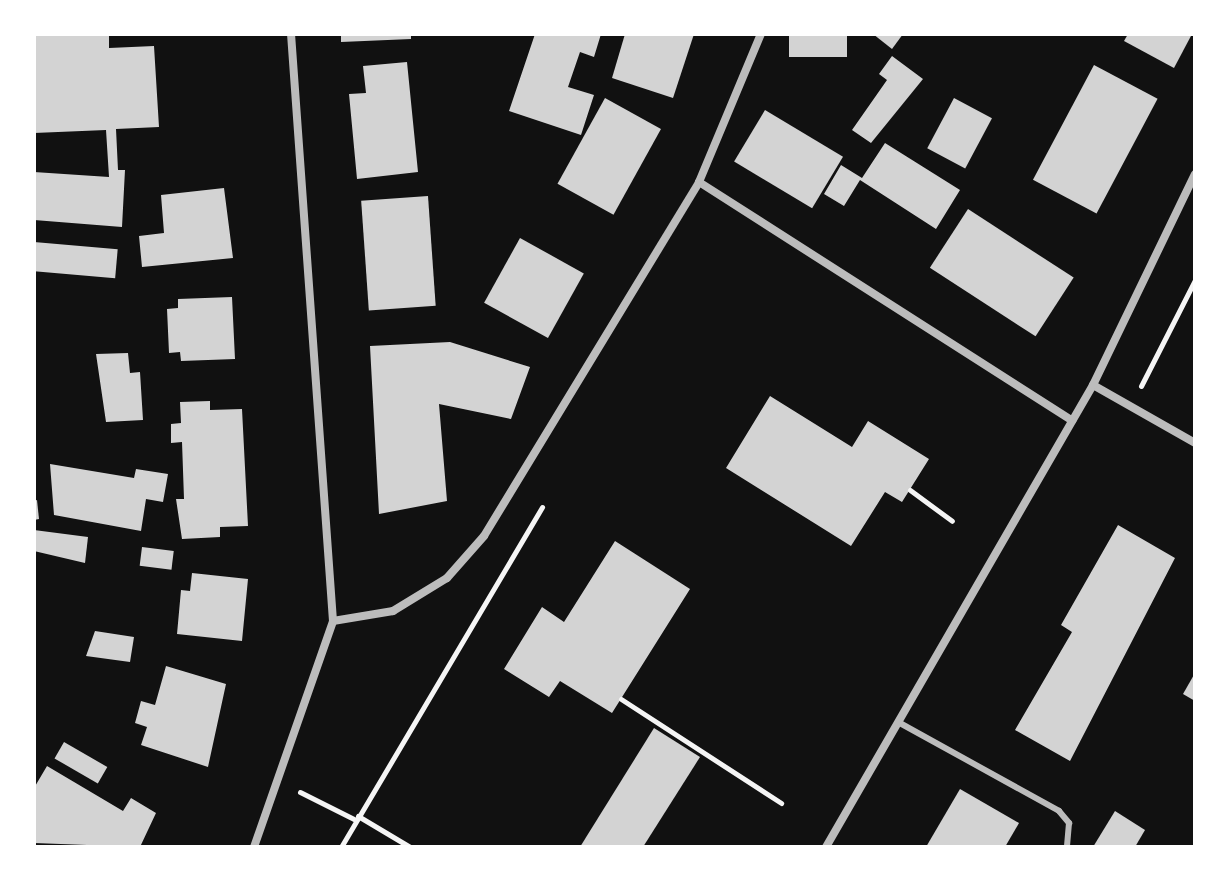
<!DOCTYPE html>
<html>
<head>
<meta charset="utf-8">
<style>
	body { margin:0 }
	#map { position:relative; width:1229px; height:881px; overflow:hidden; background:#111; font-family:Helvetica,sans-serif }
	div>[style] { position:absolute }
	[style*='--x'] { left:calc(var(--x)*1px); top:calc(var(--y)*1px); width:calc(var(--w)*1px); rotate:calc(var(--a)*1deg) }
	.building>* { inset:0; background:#d3d3d3; transform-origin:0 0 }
	.path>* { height:5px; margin:-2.5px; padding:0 2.5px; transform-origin:2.5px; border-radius:2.5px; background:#f5f5f5 }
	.service>* { height:6px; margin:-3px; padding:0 3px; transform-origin:3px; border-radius:3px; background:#bcbcbc }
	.minor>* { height:8px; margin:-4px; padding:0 4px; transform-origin:4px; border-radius:4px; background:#bcbcbc }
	span { translate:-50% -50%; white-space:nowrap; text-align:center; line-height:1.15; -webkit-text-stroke:6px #fff; paint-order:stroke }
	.frame { position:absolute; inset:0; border:36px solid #fff; pointer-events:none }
</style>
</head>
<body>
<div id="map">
	<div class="building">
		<i style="clip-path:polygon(34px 34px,109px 34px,109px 48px,154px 46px,159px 127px,116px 129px,118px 170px,125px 170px,122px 227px,34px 220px,34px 172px,109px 177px,106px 130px,34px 133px)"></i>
		<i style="clip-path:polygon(341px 34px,411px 34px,411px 39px,341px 42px)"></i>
		<i style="clip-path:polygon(535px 34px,601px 34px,594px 57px,580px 52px,568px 87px,594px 95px,581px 135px,509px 111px)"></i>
		<i style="clip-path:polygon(694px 34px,673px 98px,612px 78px,625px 34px)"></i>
		<i style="left:789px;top:34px;width:58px;height:23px"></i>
		<i style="clip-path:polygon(873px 34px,903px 34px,892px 49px)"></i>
		<i style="clip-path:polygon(1128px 34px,1192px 34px,1174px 68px,1124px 41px)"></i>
		<i style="clip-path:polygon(892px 56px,923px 79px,871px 143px,852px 130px,887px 80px,879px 74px)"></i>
		<i style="clip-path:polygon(407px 62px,418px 172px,357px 179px,349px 94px,366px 93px,363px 66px)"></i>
		<i style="left:1094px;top:65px;width:72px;height:130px;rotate:28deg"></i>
		<i style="left:605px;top:98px;width:64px;height:98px;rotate:29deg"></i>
		<i style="left:954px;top:98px;width:43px;height:57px;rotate:28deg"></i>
		<i style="left:765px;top:110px;width:91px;height:60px;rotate:31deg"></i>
		<i style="clip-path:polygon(885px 143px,960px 190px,936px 229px,860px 180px,844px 206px,824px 194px,841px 165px,862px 178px)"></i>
		<i style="clip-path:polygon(224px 188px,233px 258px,142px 267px,139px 236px,164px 233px,161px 195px)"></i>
		<i style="left:428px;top:196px;width:110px;height:67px;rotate:86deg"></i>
		<i style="left:968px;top:209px;width:126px;height:70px;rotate:33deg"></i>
		<i style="left:520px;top:238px;width:73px;height:74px;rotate:29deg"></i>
		<i style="left:34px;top:242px;width:84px;height:29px;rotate:5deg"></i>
		<i style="clip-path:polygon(232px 297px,235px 359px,181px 361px,180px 352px,169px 353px,167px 309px,178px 308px,178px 299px)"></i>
		<i style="clip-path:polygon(450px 342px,530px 367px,511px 419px,439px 404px,447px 501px,379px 514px,370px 346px)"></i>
		<i style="clip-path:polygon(128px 353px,130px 373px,140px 372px,143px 420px,106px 422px,96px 354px)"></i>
		<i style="clip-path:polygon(770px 396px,852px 447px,868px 421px,929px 459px,902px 502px,885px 492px,851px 546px,726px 468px)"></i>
		<i style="clip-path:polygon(210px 401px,210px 410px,242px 409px,248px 526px,220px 527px,220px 537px,182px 539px,176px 499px,184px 499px,182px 442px,171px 443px,171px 424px,181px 423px,180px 402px)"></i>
		<i style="clip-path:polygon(50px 464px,134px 478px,136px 469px,168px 474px,163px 502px,146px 499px,141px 531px,54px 515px)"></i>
		<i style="clip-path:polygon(37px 500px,39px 519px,34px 520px,34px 501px)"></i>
		<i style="clip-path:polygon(1118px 525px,1175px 558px,1070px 761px,1015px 730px,1072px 632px,1061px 625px)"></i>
		<i style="clip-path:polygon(34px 530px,88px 537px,85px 563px,34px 551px)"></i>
		<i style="clip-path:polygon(615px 541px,690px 589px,612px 713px,560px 681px,549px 697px,504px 669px,542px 607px,564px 622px)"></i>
		<i style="left:142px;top:547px;width:32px;height:19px;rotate:7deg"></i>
		<i style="clip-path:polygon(192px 573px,248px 579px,242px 641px,177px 634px,181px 590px,190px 591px)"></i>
		<i style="clip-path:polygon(95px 631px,134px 637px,130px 662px,86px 656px)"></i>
		<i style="clip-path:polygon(166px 666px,226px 684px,208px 767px,141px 745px,147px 727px,135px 723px,141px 701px,155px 705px)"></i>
		<i style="clip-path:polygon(1195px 673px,1195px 701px,1183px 694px)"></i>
		<i style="clip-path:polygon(654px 728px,700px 757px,643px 847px,580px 847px)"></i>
		<i style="left:64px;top:742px;width:50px;height:19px;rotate:30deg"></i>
		<i style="clip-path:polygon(47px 766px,123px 811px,131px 798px,156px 813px,140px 847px,34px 843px,34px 788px)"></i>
		<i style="clip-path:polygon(960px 789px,1019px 823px,1005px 847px,926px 847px)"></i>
		<i style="clip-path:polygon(1115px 811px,1145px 830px,1135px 847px,1093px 847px)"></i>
	</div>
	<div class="path">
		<i style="--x:1141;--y:386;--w:119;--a:-63"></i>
		<i style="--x:910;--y:490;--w:52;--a:36.4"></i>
		<i style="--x:621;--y:699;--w:191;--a:33"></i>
		<i style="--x:300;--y:792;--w:63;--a:26.6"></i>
		<i style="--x:358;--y:816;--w:61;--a:30.8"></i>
		<i style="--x:341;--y:847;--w:395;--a:-59.4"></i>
	</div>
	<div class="service">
		<i style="--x:898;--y:722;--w:184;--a:28.9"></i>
		<i style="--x:1059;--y:811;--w:16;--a:50"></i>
		<i style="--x:1069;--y:823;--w:24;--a:95"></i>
	</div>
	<div class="minor">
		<i style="--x:699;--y:182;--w:443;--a:32.6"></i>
		<i style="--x:1093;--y:385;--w:117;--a:29.6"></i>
		<i style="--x:333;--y:621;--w:61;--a:-9.5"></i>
		<i style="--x:393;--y:611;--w:63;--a:-31.4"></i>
		<i style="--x:447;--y:578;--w:56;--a:-48.6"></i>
		<i style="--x:484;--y:536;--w:414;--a:-58.7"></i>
		<i style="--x:699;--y:182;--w:160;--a:-67.3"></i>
		<i style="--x:254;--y:847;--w:239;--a:-70.7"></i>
		<i style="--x:333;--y:621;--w:589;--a:-94.09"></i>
		<i style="--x:826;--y:847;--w:534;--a:-59.98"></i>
		<i style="--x:1093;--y:385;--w:234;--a:-64.2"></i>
	</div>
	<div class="frame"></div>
</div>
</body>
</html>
